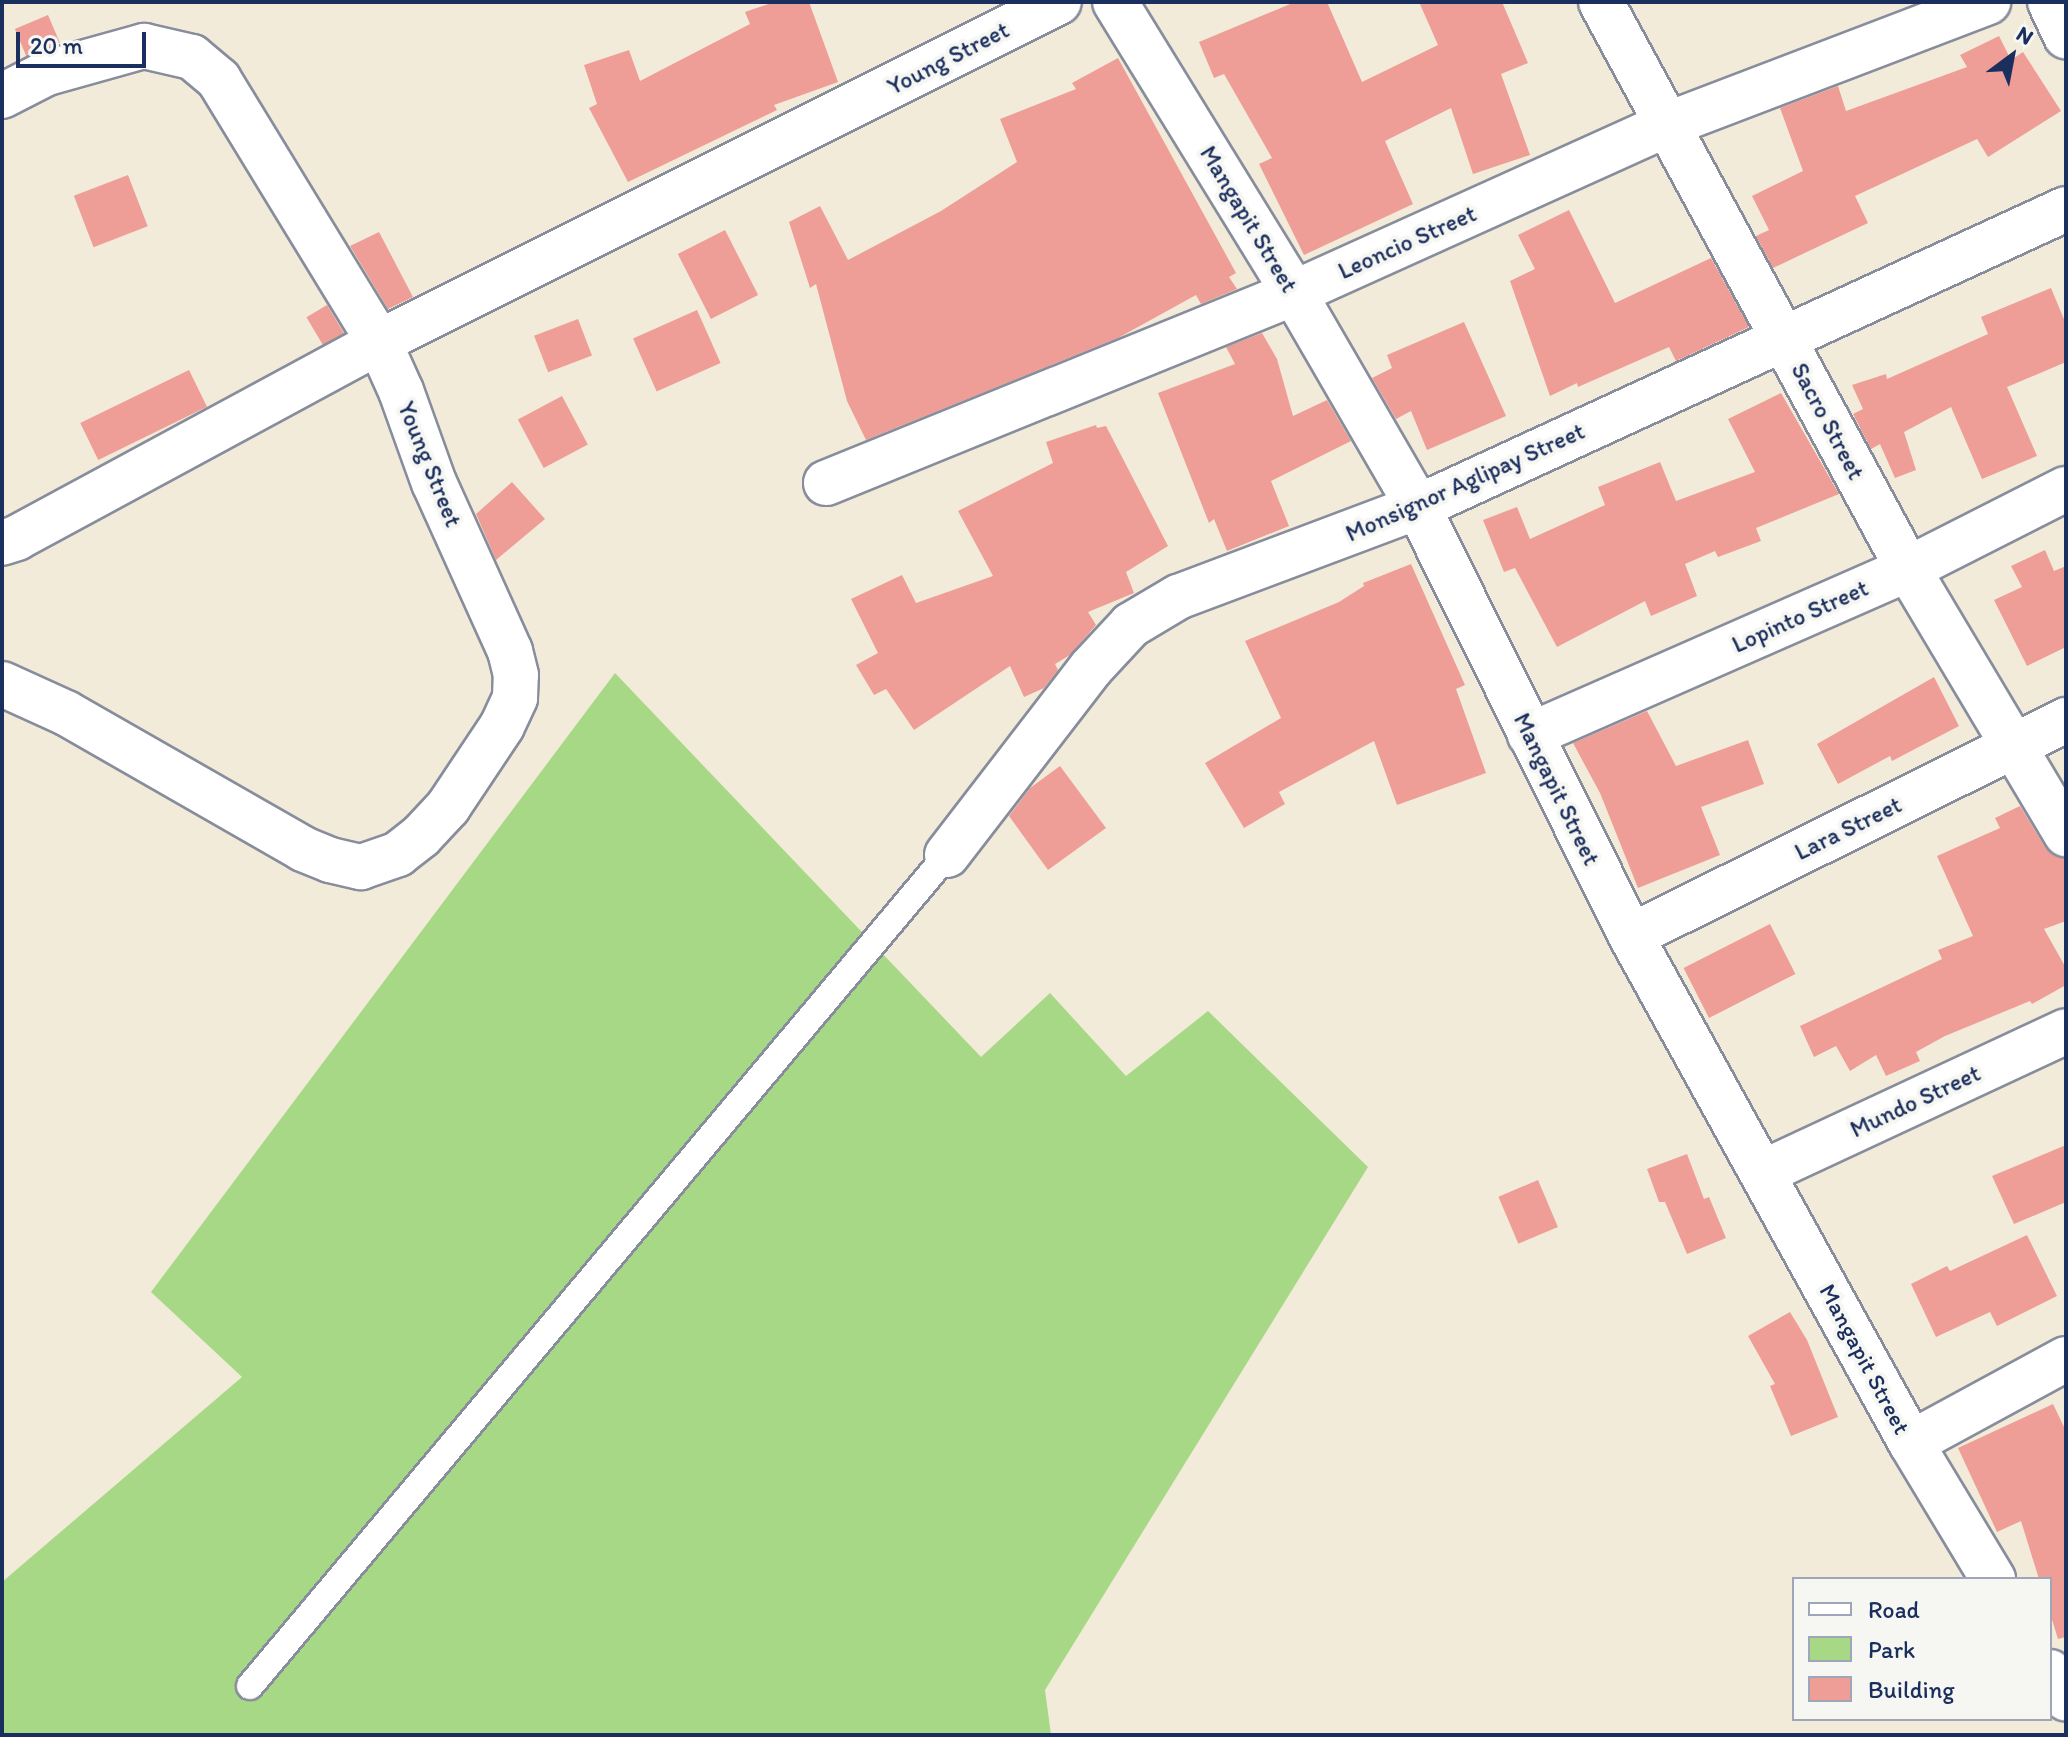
<!DOCTYPE html>
<html>
<head>
<meta charset="utf-8">
<style>
	body { margin:0 }
	#map { position:relative; width:2068px; height:1737px; overflow:hidden; background:#f3ebd9; font-family:Itim,sans-serif }
	div>[style] { position:absolute }
	[style*='--x'] { left:calc(var(--x)*1px); top:calc(var(--y)*1px); width:calc(var(--w)*1px); rotate:calc(var(--a)*1deg) }
	.green>* { inset:0; background:#a7d886 }
	.building>* { inset:0; background:#ee9e96; transform-origin:0 0 }
	.roads { filter:drop-shadow(2px 0 #878d9c) drop-shadow(-2px 0 #878d9c) drop-shadow(0 2px #878d9c) drop-shadow(0 -2px #878d9c) }
	.service>* { height:26px; margin:-13px; padding:0 13px; transform-origin:13px; border-radius:13px; background:#fff }
	.minor>* { height:44px; margin:-22px; padding:0 22px; transform-origin:22px; border-radius:22px; background:#fff }
	span { translate:-50% -50%; white-space:nowrap; text-align:center; line-height:1.15; -webkit-text-stroke:8px #f6f6f2; paint-order:stroke }
	.street-label { font-size:24px; color:#1b2f5e }
	.frame { position:absolute; inset:0; border:4px solid #1b2f5e; pointer-events:none }
	.legend { position:absolute; left:1792px; top:1577px; width:260px; height:144px; box-sizing:border-box; background:#f6f6f2; border:2px solid #9ea6b7; margin:0; padding:10px 14px; list-style:none; font-size:24px; color:#1b2f5e }
	.legend li { display:flex; align-items:center; gap:16px; height:40px }
	.legend b { width:40px; border:2px solid #9ea6b7 }
	.north { position:absolute; left:1972px; top:16px; width:80px; height:80px; -webkit-text-stroke:6px #f6f6f2; paint-order:stroke; rotate:32deg; font-size:22px; font-weight:700; line-height:32px; text-align:center; color:#1b2f5e }
	.north::after { content:''; display:block; margin:auto; width:28px; height:36px; background:#1b2f5e; clip-path:polygon(50% 0,100% 100%,50% 72%,0 100%) }
	.scale { position:absolute; left:16px; top:32px; width:130px; height:36px; box-sizing:border-box; border:4px solid #1b2f5e; border-top:0; padding-left:10px; font-size:24px; line-height:28px; white-space:nowrap; color:#1b2f5e; -webkit-text-stroke:6px #f6f6f2; paint-order:stroke }
</style>
</head>
<body>
<div id="map">
	<div class="green">
		<i style="clip-path:polygon(615px 673px,981px 1057px,1050px 993px,1126px 1076px,1208px 1011px,1368px 1167px,1045px 1690px,1051px 1735px,2px 1735px,2px 1582px,242px 1377px,151px 1292px)"></i>
	</div>
	<div class="building">
		<i style="clip-path:polygon(774px 2px,809px 2px,838px 82px,774px 105px,777px 110px,628px 182px,589px 108px,597px 104px,584px 65px,629px 50px,640px 81px,750px 24px,745px 12px)"></i>
		<i style="clip-path:polygon(1295px 2px,1327px 2px,1362px 82px,1438px 45px,1419px 2px,1502px 2px,1528px 63px,1501px 74px,1530px 155px,1473px 174px,1451px 108px,1385px 141px,1413px 204px,1304px 255px,1259px 164px,1272px 158px,1224px 74px,1214px 78px,1199px 42px)"></i>
		<i style="left:48px;top:15px;width:30px;height:36px;rotate:67deg"></i>
		<i style="clip-path:polygon(1999px 36px,2011px 60px,2023px 52px,2061px 111px,1988px 157px,1977px 139px,1855px 196px,1868px 223px,1773px 268px,1756px 236px,1769px 230px,1752px 196px,1803px 171px,1780px 108px,1838px 86px,1846px 111px,1967px 67px,1960px 55px)"></i>
		<i style="clip-path:polygon(1118px 58px,1236px 273px,1229px 277px,1237px 289px,1201px 304px,1196px 295px,1118px 338px,866px 440px,847px 401px,816px 284px,810px 288px,789px 222px,820px 206px,848px 260px,941px 211px,1017px 162px,1000px 119px,1076px 89px,1072px 83px)"></i>
		<i style="left:128px;top:175px;width:55px;height:58px;rotate:69deg"></i>
		<i style="clip-path:polygon(1569px 210px,1615px 303px,1711px 258px,1749px 327px,1676px 361px,1669px 347px,1578px 387px,1577px 383px,1550px 396px,1510px 281px,1535px 269px,1518px 235px)"></i>
		<i style="left:725px;top:230px;width:73px;height:53px;rotate:63deg"></i>
		<i style="clip-path:polygon(379px 232px,413px 297px,388px 309px,350px 246px)"></i>
		<i style="clip-path:polygon(2051px 288px,2066px 324px,2066px 362px,2007px 387px,2037px 456px,1982px 479px,1951px 407px,1904px 432px,1916px 470px,1895px 478px,1880px 444px,1871px 449px,1853px 414px,1863px 409px,1852px 385px,1886px 374px,1887px 379px,1988px 334px,1981px 317px)"></i>
		<i style="left:327px;top:305px;width:33px;height:24px;rotate:59deg"></i>
		<i style="left:697px;top:310px;width:58px;height:70px;rotate:66deg"></i>
		<i style="left:578px;top:319px;width:39px;height:47px;rotate:69deg"></i>
		<i style="clip-path:polygon(1464px 322px,1506px 416px,1427px 450px,1411px 411px,1396px 419px,1372px 378px,1392px 368px,1387px 355px)"></i>
		<i style="clip-path:polygon(1262px 333px,1277px 359px,1293px 416px,1327px 400px,1351px 441px,1271px 481px,1289px 526px,1227px 551px,1214px 519px,1209px 523px,1158px 393px,1235px 364px,1226px 347px)"></i>
		<i style="left:189px;top:370px;width:41px;height:121px;rotate:64deg"></i>
		<i style="clip-path:polygon(1781px 393px,1839px 494px,1756px 528px,1761px 541px,1718px 557px,1715px 551px,1685px 564px,1697px 596px,1651px 616px,1645px 601px,1557px 647px,1515px 568px,1504px 572px,1483px 520px,1517px 507px,1530px 539px,1605px 505px,1598px 487px,1660px 462px,1676px 501px,1755px 472px,1728px 419px)"></i>
		<i style="left:562px;top:396px;width:55px;height:50px;rotate:62deg"></i>
		<i style="clip-path:polygon(1096px 425px,1097px 428px,1106px 426px,1168px 546px,1126px 572px,1134px 593px,1088px 612px,1096px 625px,1070px 655px,1055px 664px,1058px 670px,1044px 688px,1024px 697px,1010px 666px,914px 730px,886px 689px,874px 695px,856px 665px,878px 653px,851px 599px,902px 575px,916px 603px,993px 576px,958px 511px,1053px 463px,1046px 442px)"></i>
		<i style="clip-path:polygon(512px 482px,545px 519px,496px 560px,476px 514px)"></i>
		<i style="clip-path:polygon(2045px 550px,2054px 571px,2066px 566px,2066px 647px,2027px 666px,1994px 600px,2022px 587px,2011px 566px)"></i>
		<i style="clip-path:polygon(1411px 564px,1465px 685px,1456px 689px,1486px 773px,1397px 805px,1374px 741px,1279px 792px,1285px 804px,1244px 828px,1205px 763px,1281px 718px,1245px 641px,1339px 602px,1364px 586px,1363px 583px)"></i>
		<i style="clip-path:polygon(1934px 677px,1959px 726px,1892px 761px,1890px 756px,1838px 784px,1817px 744px)"></i>
		<i style="clip-path:polygon(1647px 711px,1676px 766px,1748px 740px,1764px 784px,1701px 807px,1720px 855px,1638px 888px,1600px 793px,1573px 743px)"></i>
		<i style="clip-path:polygon(1060px 766px,1106px 828px,1048px 870px,1009px 816px,1030px 788px)"></i>
		<i style="clip-path:polygon(2020px 806px,2045px 847px,2055px 856px,2066px 859px,2066px 921px,2044px 929px,2066px 968px,2066px 985px,2032px 1004px,2030px 1001px,1945px 1036px,1916px 1052px,1920px 1061px,1886px 1076px,1876px 1055px,1850px 1071px,1836px 1046px,1814px 1057px,1800px 1026px,1942px 959px,1938px 950px,1973px 936px,1937px 856px,2000px 828px,1995px 818px)"></i>
		<i style="left:1770px;top:924px;width:56px;height:97px;rotate:63deg"></i>
		<i style="clip-path:polygon(2066px 1145px,2066px 1202px,2014px 1224px,1992px 1176px)"></i>
		<i style="clip-path:polygon(1687px 1154px,1704px 1199px,1709px 1197px,1726px 1238px,1687px 1254px,1665px 1202px,1659px 1202px,1647px 1169px)"></i>
		<i style="left:1538px;top:1180px;width:51px;height:43px;rotate:67deg"></i>
		<i style="clip-path:polygon(2027px 1235px,2057px 1296px,1997px 1326px,1990px 1312px,1936px 1337px,1911px 1284px,1947px 1266px,1950px 1271px)"></i>
		<i style="clip-path:polygon(1790px 1312px,1807px 1340px,1838px 1417px,1791px 1436px,1770px 1386px,1775px 1384px,1748px 1336px)"></i>
		<i style="clip-path:polygon(2053px 1404px,2066px 1431px,2066px 1637px,2058px 1639px,2050px 1613px,2050px 1579px,2039px 1579px,2021px 1521px,1997px 1532px,1958px 1448px)"></i>
	</div>
	<div class="roads">
		<div class="service">
			<i style="--x:250;--y:1686;--w:1085;--a:-50.01"></i>
		</div>
		<div class="minor">
			<i style="--x:1115;--y:2;--w:342;--a:58.4"></i>
			<i style="--x:1294;--y:293;--w:247;--a:59.9"></i>
			<i style="--x:1418;--y:507;--w:479;--a:63.6"></i>
			<i style="--x:1631;--y:936;--w:579;--a:61.09"></i>
			<i style="--x:1911;--y:1443;--w:159;--a:58.9"></i>
			<i style="--x:1601;--y:2;--w:645;--a:61.57"></i>
			<i style="--x:1908;--y:569;--w:309;--a:59.2"></i>
			<i style="--x:2050;--y:2;--w:38;--a:65"></i>
			<i style="--x:2;--y:96;--w:51;--a:-27.1"></i>
			<i style="--x:47;--y:73;--w:101;--a:-15.6"></i>
			<i style="--x:144;--y:46;--w:49;--a:12.9"></i>
			<i style="--x:192;--y:57;--w:35;--a:40"></i>
			<i style="--x:219;--y:80;--w:307;--a:58.6"></i>
			<i style="--x:379;--y:342;--w:412;--a:151.6"></i>
			<i style="--x:17;--y:538;--w:16;--a:162"></i>
			<i style="--x:826;--y:483;--w:505;--a:-22.1"></i>
			<i style="--x:1294;--y:293;--w:408;--a:-24.3"></i>
			<i style="--x:1666;--y:125;--w:345;--a:-20.9"></i>
			<i style="--x:2;--y:684;--w:70;--a:24.4"></i>
			<i style="--x:66;--y:713;--w:273;--a:29.8"></i>
			<i style="--x:303;--y:849;--w:29;--a:22"></i>
			<i style="--x:330;--y:860;--w:32;--a:13"></i>
			<i style="--x:361;--y:867;--w:39;--a:-19"></i>
			<i style="--x:398;--y:854;--w:29;--a:-38"></i>
			<i style="--x:421;--y:836;--w:40;--a:-47"></i>
			<i style="--x:448;--y:807;--w:97;--a:-56.3"></i>
			<i style="--x:502;--y:726;--w:31;--a:-65"></i>
			<i style="--x:515;--y:698;--w:23;--a:-88"></i>
			<i style="--x:516;--y:675;--w:25;--a:-104"></i>
			<i style="--x:510;--y:651;--w:184;--a:-114.3"></i>
			<i style="--x:434;--y:483;--w:98;--a:-109.7"></i>
			<i style="--x:401;--y:391;--w:54;--a:-114.2"></i>
			<i style="--x:379;--y:342;--w:760;--a:-26.57"></i>
			<i style="--x:1530;--y:735;--w:413;--a:-23.7"></i>
			<i style="--x:1908;--y:569;--w:177;--a:-26.9"></i>
			<i style="--x:947;--y:855;--w:236;--a:-52.4"></i>
			<i style="--x:1091;--y:668;--w:59;--a:-47.1"></i>
			<i style="--x:1131;--y:625;--w:55;--a:-30.8"></i>
			<i style="--x:1178;--y:597;--w:256;--a:-20.6"></i>
			<i style="--x:1418;--y:507;--w:713;--a:-24.7"></i>
			<i style="--x:1631;--y:936;--w:486;--a:-26.4"></i>
			<i style="--x:1764;--y:1172;--w:333;--a:-25"></i>
			<i style="--x:1911;--y:1443;--w:176;--a:-28.5"></i>
			<i style="--x:2050;--y:1672;--w:31;--a:59"></i>
		</div>
	</div>
	<div class="street-label">
		<span style="left:948px;top:58px;rotate:-27deg">Young Street</span>
		<span style="left:1249px;top:219px;rotate:59deg">Mangapit Street</span>
		<span style="left:1407px;top:242px;rotate:-24deg">Leoncio Street</span>
		<span style="left:1828px;top:421px;rotate:62deg">Sacro Street</span>
		<span style="left:430px;top:464px;rotate:68deg">Young Street</span>
		<span style="left:1465px;top:482px;rotate:-24deg">Monsignor Aglipay Street</span>
		<span style="left:1800px;top:616px;rotate:-24deg">Lopinto Street</span>
		<span style="left:1557px;top:789px;rotate:64deg">Mangapit Street</span>
		<span style="left:1848px;top:828px;rotate:-26deg">Lara Street</span>
		<span style="left:1915px;top:1101px;rotate:-25deg">Mundo Street</span>
		<span style="left:1865px;top:1359px;rotate:62deg">Mangapit Street</span>
	</div>
	<div class="frame"></div>
	<ul class="legend">
	<li><b style="height:10px;background:#fff"></b>Road</li>
	<li><b style="height:22px;background:#a7d886"></b>Park</li>
	<li><b style="height:22px;background:#ee9e96"></b>Building</li>
	</ul>
	<div class="north">N</div>
	<div class="scale">20 m</div>
</div>
</body>
</html>
